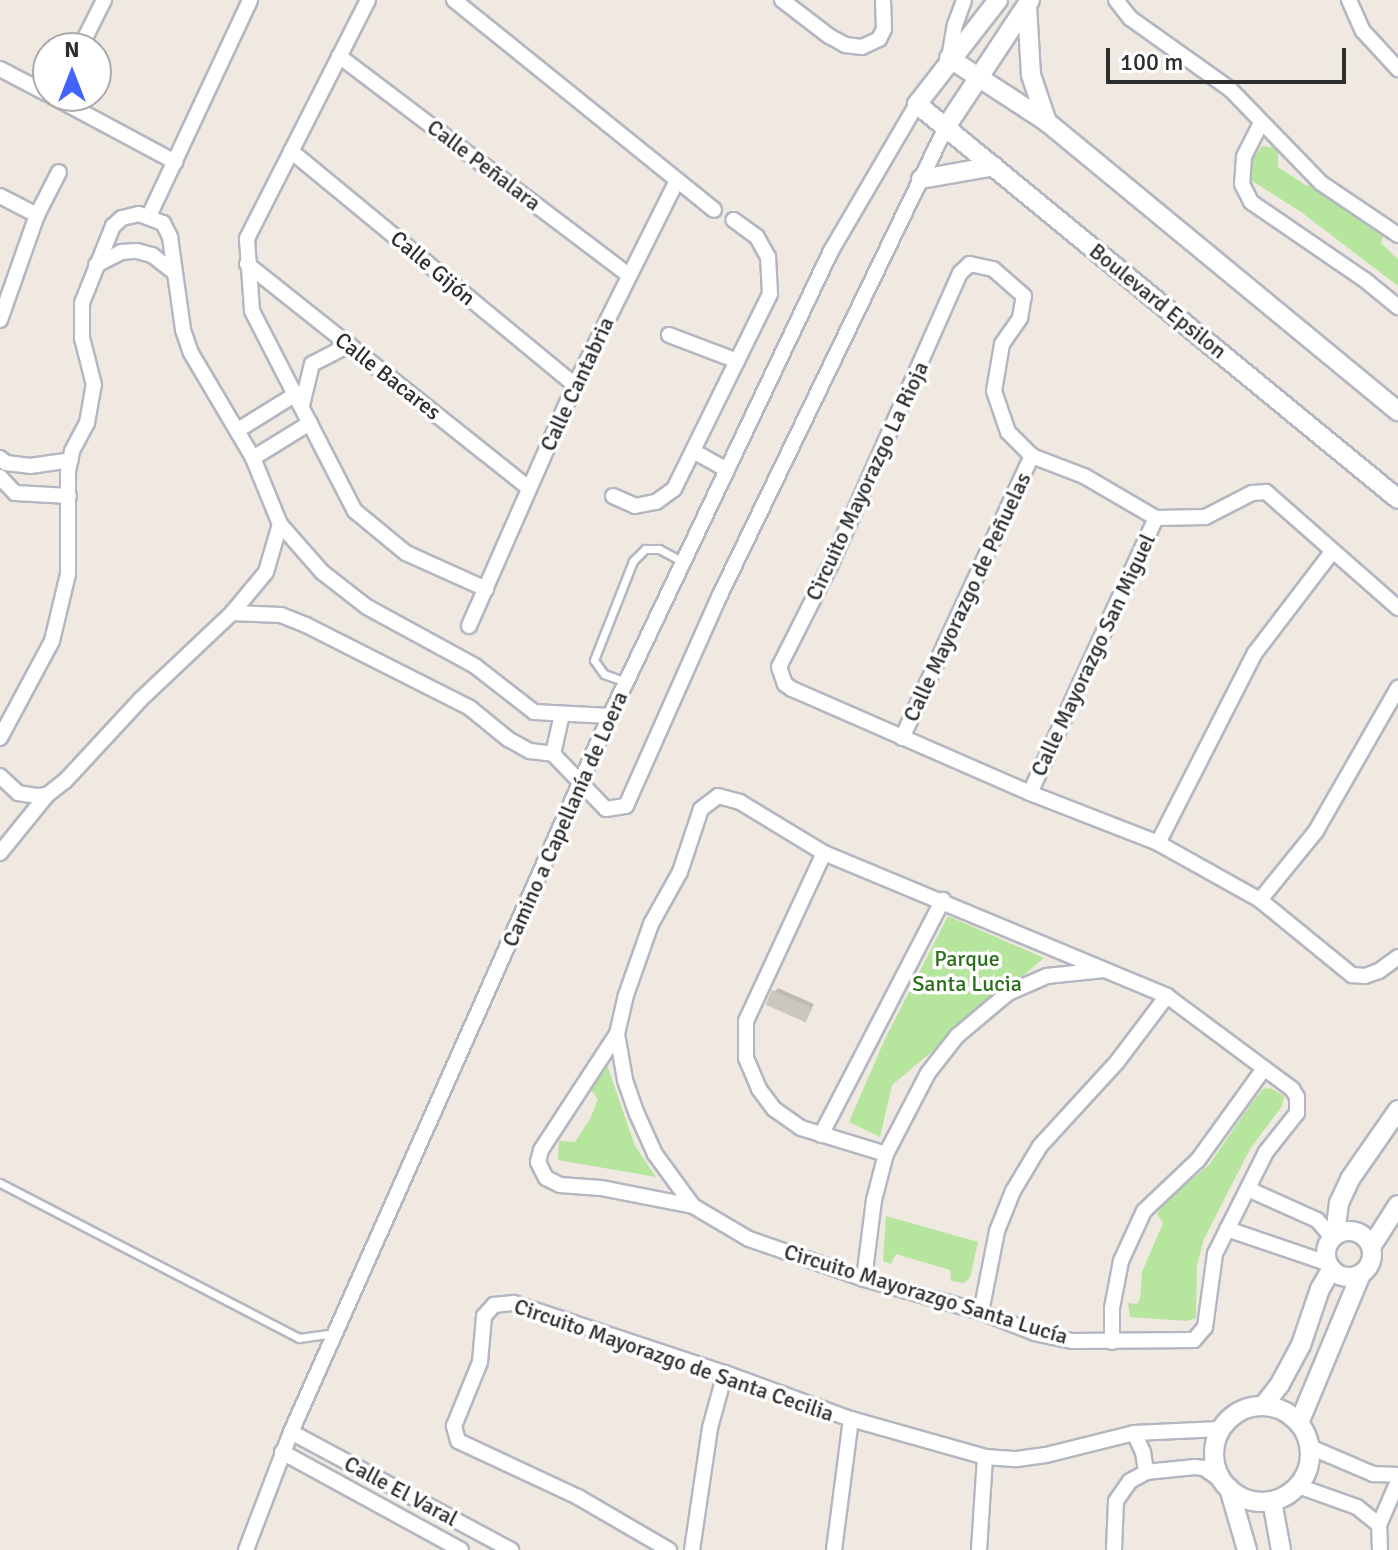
<!DOCTYPE html>
<html>
<head>
<meta charset="utf-8">
<style>
	body { margin:0 }
	#map { position:relative; width:1398px; height:1550px; overflow:hidden; background:#efe9e1; font-family:Signika,sans-serif }
	div>[style] { position:absolute }
	[style*='--x'] { left:calc(var(--x)*1px); top:calc(var(--y)*1px); width:calc(var(--w)*1px); rotate:calc(var(--a)*1deg) }
	.green>* { inset:0; background:#b6e59e }
	.shadow>* { inset:0; background:#0003 }
	.building>* { inset:0; background:#cbc7bf; transform-origin:0 0 }
	.roads { filter:drop-shadow(2px 0 #b4b7c1) drop-shadow(-2px 0 #b4b7c1) drop-shadow(0 2px #b4b7c1) drop-shadow(0 -2px #b4b7c1) }
	.service>* { height:7px; margin:-3.5px; padding:0 3.5px; transform-origin:3.5px; border-radius:3.5px; background:#fff }
	.minor>* { height:14px; margin:-7px; padding:0 7px; transform-origin:7px; border-radius:7px; background:#fff }
	.tertiary>* { height:18px; margin:-9px; padding:0 9px; transform-origin:9px; border-radius:9px; background:#fff }
	.tertiary>.ring { margin:-9px; padding:0; box-sizing:content-box; background:none; border:18px solid #fff; border-radius:50% }
	span { translate:-50% -50%; white-space:nowrap; text-align:center; line-height:1.15; -webkit-text-stroke:7px #fff; paint-order:stroke }
	.street-label { font-size:22px; color:#2e2e2e }
	.park-label { font-size:22px; color:#2c6e1b }
	.north { position:absolute; left:32px; top:32px; width:80px; height:80px; box-sizing:border-box; background:#fff; border:2px solid #ababab; border-radius:50%; rotate:0deg; font-size:22px; font-weight:700; line-height:32px; text-align:center; color:#2e2e2e }
	.north::after { content:''; display:block; margin:auto; width:28px; height:36px; background:#4264fb; clip-path:polygon(50% 0,100% 100%,50% 72%,0 100%) }
	.scale { position:absolute; left:1106px; top:48px; width:240px; height:36px; box-sizing:border-box; border:4px solid #2e2e2e; border-top:0; padding-left:10px; font-size:24px; line-height:28px; white-space:nowrap; color:#2e2e2e; -webkit-text-stroke:6px #fff; paint-order:stroke }
</style>
</head>
<body>
<div id="map">
	<div class="green">
		<i style="clip-path:polygon(1262px 146px,1273px 147px,1278px 152px,1278px 167px,1307px 186px,1313px 182px,1383px 236px,1381px 243px,1398px 259px,1398px 286px,1301px 212px,1249px 179px,1250px 160px)"></i>
		<i style="clip-path:polygon(948px 916px,1044px 958px,892px 1085px,880px 1137px,849px 1122px,885px 1039px)"></i>
		<i style="clip-path:polygon(607px 1065px,635px 1146px,656px 1177px,558px 1160px,559px 1141px,575px 1142px,590px 1119px,598px 1099px,591px 1090px,594px 1080px)"></i>
		<i style="clip-path:polygon(1270px 1088px,1284px 1096px,1282px 1106px,1250px 1149px,1204px 1239px,1197px 1265px,1196px 1318px,1187px 1321px,1130px 1317px,1128px 1303px,1137px 1304px,1140px 1299px,1142px 1272px,1163px 1223px,1157px 1214px,1168px 1199px,1209px 1165px,1250px 1105px,1263px 1089px)"></i>
		<i style="clip-path:polygon(886px 1216px,978px 1242px,970px 1278px,964px 1283px,951px 1281px,950px 1270px,896px 1254px,891px 1264px,883px 1261px)"></i>
	</div>
	<div class="shadow">
		<i style="clip-path:polygon(778px 988px,814px 1004px,804px 1021px,774px 992px)"></i>
	</div>
	<div class="building">
		<i style="left:772px;top:990px;width:44px;height:16px;rotate:24deg"></i>
	</div>
	<div class="roads">
		<div class="service">
			<i style="--x:626;--y:682;--w:23;--a:-160"></i>
			<i style="--x:604;--y:674;--w:17;--a:-126"></i>
			<i style="--x:594;--y:660;--w:106;--a:-68.5"></i>
			<i style="--x:633;--y:561;--w:17;--a:-45"></i>
			<i style="--x:645;--y:549;--w:14;--a:0"></i>
			<i style="--x:659;--y:549;--w:27;--a:28"></i>
			<i style="--x:0;--y:1183;--w:337;--a:27.4"></i>
			<i style="--x:299;--y:1338;--w:37;--a:-8"></i>
		</div>
		<div class="minor">
			<i style="--x:368;--y:0;--w:268;--a:116.9"></i>
			<i style="--x:247;--y:239;--w:72;--a:86"></i>
			<i style="--x:252;--y:311;--w:225;--a:62.8"></i>
			<i style="--x:355;--y:511;--w:66;--a:39.5"></i>
			<i style="--x:406;--y:553;--w:88;--a:24.2"></i>
			<i style="--x:454;--y:0;--w:334;--a:38.9"></i>
			<i style="--x:782;--y:0;--w:59;--a:37.5"></i>
			<i style="--x:829;--y:36;--w:18;--a:29"></i>
			<i style="--x:845;--y:45;--w:17;--a:7"></i>
			<i style="--x:862;--y:47;--w:19;--a:-25"></i>
			<i style="--x:879;--y:39;--w:11;--a:-63"></i>
			<i style="--x:884;--y:29;--w:29;--a:-92"></i>
			<i style="--x:1116;--y:0;--w:23;--a:52"></i>
			<i style="--x:1130;--y:18;--w:123;--a:35.4"></i>
			<i style="--x:1230;--y:89;--w:131;--a:45.9"></i>
			<i style="--x:1321;--y:183;--w:93;--a:34"></i>
			<i style="--x:1349;--y:0;--w:34;--a:66"></i>
			<i style="--x:1363;--y:31;--w:52;--a:47.4"></i>
			<i style="--x:80;--y:48;--w:54;--a:-63.4"></i>
			<i style="--x:339;--y:56;--w:363;--a:37.1"></i>
			<i style="--x:949;--y:58;--w:34;--a:-80"></i>
			<i style="--x:955;--y:25;--w:27;--a:-70"></i>
			<i style="--x:0;--y:69;--w:54;--a:27.5"></i>
			<i style="--x:52;--y:96;--w:140;--a:28.2"></i>
			<i style="--x:1261;--y:123;--w:38;--a:117"></i>
			<i style="--x:1244;--y:157;--w:27;--a:94"></i>
			<i style="--x:1242;--y:184;--w:20;--a:63"></i>
			<i style="--x:1251;--y:202;--w:138;--a:34.4"></i>
			<i style="--x:1365;--y:280;--w:43;--a:39.3"></i>
			<i style="--x:291;--y:151;--w:368;--a:39.5"></i>
			<i style="--x:0;--y:196;--w:42;--a:27.2"></i>
			<i style="--x:149;--y:216;--w:238;--a:-64.9"></i>
			<i style="--x:247;--y:264;--w:360;--a:38.5"></i>
			<i style="--x:96;--y:265;--w:28;--a:-27"></i>
			<i style="--x:121;--y:252;--w:16;--a:-4"></i>
			<i style="--x:137;--y:251;--w:16;--a:15"></i>
			<i style="--x:152;--y:255;--w:29;--a:38"></i>
			<i style="--x:0;--y:320;--w:111;--a:-70.6"></i>
			<i style="--x:37;--y:215;--w:48;--a:-62.9"></i>
			<i style="--x:669;--y:335;--w:73;--a:20.9"></i>
			<i style="--x:302;--y:405;--w:42;--a:-76.3"></i>
			<i style="--x:312;--y:364;--w:42;--a:-27.2"></i>
			<i style="--x:238;--y:430;--w:68;--a:-31.8"></i>
			<i style="--x:693;--y:451;--w:39;--a:29"></i>
			<i style="--x:0;--y:458;--w:8;--a:40"></i>
			<i style="--x:6;--y:463;--w:24;--a:7"></i>
			<i style="--x:30;--y:466;--w:41;--a:-8.3"></i>
			<i style="--x:253;--y:458;--w:67;--a:-31.6"></i>
			<i style="--x:0;--y:477;--w:22;--a:47"></i>
			<i style="--x:15;--y:493;--w:54;--a:3.2"></i>
			<i style="--x:613;--y:496;--w:24;--a:24"></i>
			<i style="--x:635;--y:506;--w:21;--a:-11"></i>
			<i style="--x:656;--y:502;--w:22;--a:-36"></i>
			<i style="--x:674;--y:489;--w:217;--a:-63.8"></i>
			<i style="--x:770;--y:294;--w:37;--a:-93"></i>
			<i style="--x:768;--y:257;--w:23;--a:-119"></i>
			<i style="--x:757;--y:237;--w:29;--a:-144"></i>
			<i style="--x:1398;--y:608;--w:176;--a:-138.7"></i>
			<i style="--x:1266;--y:492;--w:14;--a:176"></i>
			<i style="--x:1252;--y:493;--w:53;--a:152.9"></i>
			<i style="--x:1205;--y:517;--w:49;--a:178.8"></i>
			<i style="--x:1156;--y:518;--w:83;--a:-149.7"></i>
			<i style="--x:1084;--y:476;--w:56;--a:-159"></i>
			<i style="--x:1032;--y:456;--w:34;--a:-135"></i>
			<i style="--x:1008;--y:432;--w:43;--a:-108.9"></i>
			<i style="--x:994;--y:391;--w:48;--a:-80.3"></i>
			<i style="--x:1002;--y:344;--w:32;--a:-55"></i>
			<i style="--x:1020;--y:318;--w:22;--a:-80"></i>
			<i style="--x:1024;--y:296;--w:41;--a:-138.9"></i>
			<i style="--x:993;--y:269;--w:24;--a:-168"></i>
			<i style="--x:970;--y:264;--w:13;--a:138"></i>
			<i style="--x:960;--y:273;--w:321;--a:113.9"></i>
			<i style="--x:830;--y:566;--w:113;--a:116.8"></i>
			<i style="--x:779;--y:667;--w:18;--a:71"></i>
			<i style="--x:785;--y:684;--w:9;--a:36"></i>
			<i style="--x:792;--y:689;--w:260;--a:23.6"></i>
			<i style="--x:1030;--y:793;--w:137;--a:21.3"></i>
			<i style="--x:1158;--y:843;--w:117;--a:29.2"></i>
			<i style="--x:1260;--y:900;--w:119;--a:39.2"></i>
			<i style="--x:1352;--y:975;--w:13;--a:4"></i>
			<i style="--x:1365;--y:976;--w:15;--a:-20"></i>
			<i style="--x:1379;--y:971;--w:24;--a:-36"></i>
			<i style="--x:232;--y:613;--w:49;--a:2.3"></i>
			<i style="--x:281;--y:615;--w:27;--a:22"></i>
			<i style="--x:306;--y:625;--w:184;--a:26.8"></i>
			<i style="--x:470;--y:708;--w:49;--a:39.2"></i>
			<i style="--x:508;--y:739;--w:25;--a:29"></i>
			<i style="--x:530;--y:751;--w:23;--a:7"></i>
			<i style="--x:553;--y:754;--w:76;--a:46.1"></i>
			<i style="--x:606;--y:809;--w:20;--a:-9"></i>
			<i style="--x:626;--y:806;--w:231;--a:-66"></i>
			<i style="--x:720;--y:595;--w:520;--a:-64.22"></i>
			<i style="--x:469;--y:626;--w:263;--a:-66.3"></i>
			<i style="--x:575;--y:385;--w:227;--a:-63.5"></i>
			<i style="--x:0;--y:738;--w:110;--a:-61.8"></i>
			<i style="--x:52;--y:641;--w:69;--a:-76.6"></i>
			<i style="--x:68;--y:574;--w:102;--a:-90"></i>
			<i style="--x:68;--y:472;--w:21;--a:-79"></i>
			<i style="--x:72;--y:451;--w:32;--a:-62"></i>
			<i style="--x:87;--y:423;--w:39;--a:-80"></i>
			<i style="--x:94;--y:385;--w:49;--a:-104.3"></i>
			<i style="--x:82;--y:338;--w:35;--a:-90"></i>
			<i style="--x:82;--y:303;--w:83;--a:-68.1"></i>
			<i style="--x:113;--y:226;--w:12;--a:-42"></i>
			<i style="--x:122;--y:218;--w:17;--a:-13"></i>
			<i style="--x:139;--y:214;--w:26;--a:21"></i>
			<i style="--x:163;--y:223;--w:16;--a:63"></i>
			<i style="--x:170;--y:237;--w:94;--a:82"></i>
			<i style="--x:183;--y:330;--w:24;--a:71"></i>
			<i style="--x:191;--y:353;--w:122;--a:59.4"></i>
			<i style="--x:253;--y:458;--w:71;--a:67.8"></i>
			<i style="--x:280;--y:524;--w:64;--a:48.8"></i>
			<i style="--x:322;--y:572;--w:57;--a:37.9"></i>
			<i style="--x:367;--y:607;--w:123;--a:28.6"></i>
			<i style="--x:475;--y:666;--w:75;--a:37.9"></i>
			<i style="--x:534;--y:712;--w:76;--a:3"></i>
			<i style="--x:902;--y:738;--w:311;--a:-65.3"></i>
			<i style="--x:553;--y:754;--w:41;--a:-77.3"></i>
			<i style="--x:0;--y:776;--w:25;--a:43"></i>
			<i style="--x:18;--y:793;--w:20;--a:9"></i>
			<i style="--x:38;--y:796;--w:9;--a:-6"></i>
			<i style="--x:47;--y:795;--w:23;--a:-38"></i>
			<i style="--x:65;--y:781;--w:110;--a:-47.2"></i>
			<i style="--x:140;--y:700;--w:127;--a:-43.4"></i>
			<i style="--x:232;--y:613;--w:53;--a:-50.3"></i>
			<i style="--x:266;--y:572;--w:50;--a:-73.7"></i>
			<i style="--x:1030;--y:793;--w:302;--a:-65.4"></i>
			<i style="--x:718;--y:796;--w:23;--a:15"></i>
			<i style="--x:740;--y:802;--w:98;--a:31.3"></i>
			<i style="--x:824;--y:853;--w:372;--a:22.6"></i>
			<i style="--x:1167;--y:996;--w:156;--a:36.6"></i>
			<i style="--x:1292;--y:1089;--w:9;--a:58"></i>
			<i style="--x:1297;--y:1097;--w:16;--a:90"></i>
			<i style="--x:1297;--y:1113;--w:50;--a:128.5"></i>
			<i style="--x:1266;--y:1152;--w:114;--a:116.6"></i>
			<i style="--x:1215;--y:1254;--w:74;--a:97.8"></i>
			<i style="--x:1205;--y:1327;--w:17;--a:130"></i>
			<i style="--x:1194;--y:1340;--w:122;--a:179.5"></i>
			<i style="--x:1072;--y:1341;--w:38;--a:-168"></i>
			<i style="--x:1035;--y:1333;--w:58;--a:-158.7"></i>
			<i style="--x:981;--y:1312;--w:122;--a:-164.2"></i>
			<i style="--x:864;--y:1279;--w:122;--a:-160.8"></i>
			<i style="--x:749;--y:1239;--w:65;--a:-149.5"></i>
			<i style="--x:693;--y:1206;--w:94;--a:-168.9"></i>
			<i style="--x:601;--y:1188;--w:41;--a:-175.8"></i>
			<i style="--x:560;--y:1185;--w:16;--a:-153"></i>
			<i style="--x:546;--y:1178;--w:18;--a:-117"></i>
			<i style="--x:538;--y:1162;--w:12;--a:-76"></i>
			<i style="--x:541;--y:1150;--w:139;--a:-56.8"></i>
			<i style="--x:617;--y:1034;--w:37;--a:-77"></i>
			<i style="--x:625;--y:998;--w:78;--a:-70.6"></i>
			<i style="--x:651;--y:924;--w:60;--a:-60.9"></i>
			<i style="--x:680;--y:872;--w:66;--a:-71.6"></i>
			<i style="--x:701;--y:809;--w:21;--a:-37"></i>
			<i style="--x:1158;--y:843;--w:213;--a:-63"></i>
			<i style="--x:1255;--y:653;--w:127;--a:-52.7"></i>
			<i style="--x:0;--y:853;--w:75;--a:-51"></i>
			<i style="--x:824;--y:853;--w:185;--a:114.9"></i>
			<i style="--x:746;--y:1021;--w:37;--a:90"></i>
			<i style="--x:746;--y:1058;--w:34;--a:67"></i>
			<i style="--x:759;--y:1089;--w:25;--a:53"></i>
			<i style="--x:774;--y:1109;--w:33;--a:35"></i>
			<i style="--x:801;--y:1128;--w:89;--a:17"></i>
			<i style="--x:1260;--y:900;--w:89;--a:-50.9"></i>
			<i style="--x:1316;--y:831;--w:165;--a:-60.2"></i>
			<i style="--x:617;--y:1034;--w:47;--a:80.1"></i>
			<i style="--x:625;--y:1080;--w:36;--a:71"></i>
			<i style="--x:637;--y:1114;--w:44;--a:65.8"></i>
			<i style="--x:655;--y:1154;--w:64;--a:53.8"></i>
			<i style="--x:821;--y:1135;--w:265;--a:-62.6"></i>
			<i style="--x:1248;--y:1189;--w:76;--a:24.2"></i>
			<i style="--x:1317;--y:1220;--w:23;--a:49"></i>
			<i style="--x:1227;--y:1229;--w:106;--a:18.8"></i>
			<i style="--x:864;--y:1279;--w:80;--a:-82.8"></i>
			<i style="--x:874;--y:1200;--w:48;--a:-75.4"></i>
			<i style="--x:886;--y:1154;--w:91;--a:-62.6"></i>
			<i style="--x:928;--y:1073;--w:47;--a:-51.9"></i>
			<i style="--x:957;--y:1036;--w:67;--a:-40.1"></i>
			<i style="--x:1008;--y:993;--w:43;--a:-23.6"></i>
			<i style="--x:1047;--y:976;--w:57;--a:-6"></i>
			<i style="--x:981;--y:1312;--w:83;--a:-78.8"></i>
			<i style="--x:997;--y:1231;--w:43;--a:-68.2"></i>
			<i style="--x:1013;--y:1191;--w:52;--a:-59"></i>
			<i style="--x:1040;--y:1146;--w:114;--a:-47.5"></i>
			<i style="--x:1117;--y:1062;--w:83;--a:-52.9"></i>
			<i style="--x:1112;--y:1342;--w:34;--a:-90"></i>
			<i style="--x:1112;--y:1308;--w:48;--a:-79.2"></i>
			<i style="--x:1121;--y:1261;--w:55;--a:-65.3"></i>
			<i style="--x:1144;--y:1211;--w:74;--a:-43.4"></i>
			<i style="--x:1198;--y:1160;--w:111;--a:-54.2"></i>
			<i style="--x:291;--y:1432;--w:250;--a:28.2"></i>
			<i style="--x:1134;--y:1433;--w:21;--a:65"></i>
			<i style="--x:1143;--y:1452;--w:20;--a:81"></i>
			<i style="--x:1310;--y:1447;--w:69;--a:23.2"></i>
			<i style="--x:1373;--y:1474;--w:25;--a:2"></i>
			<i style="--x:282;--y:1452;--w:204;--a:28.7"></i>
			<i style="--x:1298;--y:1486;--w:63;--a:19.6"></i>
			<i style="--x:1357;--y:1507;--w:28;--a:39"></i>
			<i style="--x:246;--y:1550;--w:126;--a:-69.1"></i>
			<i style="--x:291;--y:1432;--w:784;--a:-65.99"></i>
			<i style="--x:610;--y:716;--w:515;--a:-64.58"></i>
			<i style="--x:831;--y:251;--w:170;--a:-59.7"></i>
			<i style="--x:669;--y:1550;--w:105;--a:-149.8"></i>
			<i style="--x:578;--y:1497;--w:132;--a:-155"></i>
			<i style="--x:458;--y:1441;--w:16;--a:-105"></i>
			<i style="--x:454;--y:1426;--w:69;--a:-67.9"></i>
			<i style="--x:480;--y:1362;--w:46;--a:-85"></i>
			<i style="--x:484;--y:1316;--w:15;--a:-48"></i>
			<i style="--x:494;--y:1305;--w:20;--a:-6"></i>
			<i style="--x:514;--y:1303;--w:222;--a:18.4"></i>
			<i style="--x:725;--y:1373;--w:134;--a:20.1"></i>
			<i style="--x:851;--y:1419;--w:139;--a:15.8"></i>
			<i style="--x:985;--y:1457;--w:32;--a:4"></i>
			<i style="--x:1017;--y:1459;--w:29;--a:-8"></i>
			<i style="--x:1046;--y:1455;--w:91;--a:-14"></i>
			<i style="--x:1134;--y:1433;--w:87;--a:-2.6"></i>
			<i style="--x:692;--y:1550;--w:123;--a:-81.6"></i>
			<i style="--x:710;--y:1428;--w:57;--a:-74.7"></i>
			<i style="--x:834;--y:1550;--w:132;--a:-82.6"></i>
			<i style="--x:979;--y:1550;--w:93;--a:-86.3"></i>
			<i style="--x:1114;--y:1550;--w:49;--a:-87.7"></i>
			<i style="--x:1116;--y:1501;--w:24;--a:-55"></i>
			<i style="--x:1130;--y:1481;--w:18;--a:-29"></i>
			<i style="--x:1146;--y:1472;--w:49;--a:-5.8"></i>
			<i style="--x:1195;--y:1467;--w:9;--a:6"></i>
			<i style="--x:1204;--y:1468;--w:22;--a:36"></i>
			<i style="--x:1380;--y:1550;--w:25;--a:-92"></i>
			<i style="--x:1379;--y:1525;--w:48;--a:-66.6"></i>
		</div>
		<div class="tertiary">
			<i style="--x:998;--y:0;--w:132;--a:127.9"></i>
			<i style="--x:917;--y:104;--w:622;--a:39.39"></i>
			<i style="--x:1027;--y:6;--w:69;--a:86.7"></i>
			<i style="--x:1031;--y:75;--w:50;--a:71.2"></i>
			<i style="--x:949;--y:58;--w:117;--a:33.1"></i>
			<i style="--x:1047;--y:122;--w:455;--a:39.5"></i>
			<i style="--x:946;--y:127;--w:152;--a:-56.5"></i>
			<i style="--x:921;--y:179;--w:74;--a:-10.1"></i>
			<i class="ring" style="left:1326px;top:1231px;width:28px;height:28px"></i>
			<i style="--x:1335;--y:1235;--w:32;--a:-83"></i>
			<i style="--x:1339;--y:1203;--w:26;--a:-65"></i>
			<i style="--x:1350;--y:1179;--w:84;--a:-55.2"></i>
			<i style="--x:1371;--y:1247;--w:50;--a:-57.3"></i>
			<i style="--x:1263;--y:1406;--w:28;--a:-52"></i>
			<i style="--x:1280;--y:1384;--w:44;--a:-61.7"></i>
			<i style="--x:1301;--y:1345;--w:59;--a:-71.3"></i>
			<i style="--x:1320;--y:1289;--w:22;--a:-60"></i>
			<i class="ring" style="left:1214px;top:1406px;width:78px;height:78px"></i>
			<i style="--x:1299;--y:1423;--w:161;--a:-67.4"></i>
			<i style="--x:1229;--y:1488;--w:65;--a:73.8"></i>
			<i style="--x:1272;--y:1501;--w:50;--a:79.6"></i>
		</div>
	</div>
	<div class="street-label">
		<span style="left:484px;top:165px;rotate:37deg">Calle Peñalara</span>
		<span style="left:433px;top:268px;rotate:40deg">Calle Gijón</span>
		<span style="left:1158px;top:301px;rotate:39deg">Boulevard Epsilon</span>
		<span style="left:388px;top:376px;rotate:38deg">Calle Bacares</span>
		<span style="left:577px;top:384px;rotate:-65deg">Calle Cantabria</span>
		<span style="left:867px;top:481px;rotate:-65deg">Circuito Mayorazgo La Rioja</span>
		<span style="left:967px;top:597px;rotate:-65deg">Calle Mayorazgo de Peñuelas</span>
		<span style="left:1093px;top:655px;rotate:-65deg">Calle Mayorazgo San Miguel</span>
		<span style="left:565px;top:819px;rotate:-66deg">Camino a Capellanía de Loera</span>
		<span style="left:926px;top:1294px;rotate:17deg">Circuito Mayorazgo Santa Lucía</span>
		<span style="left:674px;top:1360px;rotate:19deg">Circuito Mayorazgo de Santa Cecilia</span>
		<span style="left:401px;top:1491px;rotate:28deg">Calle El Varal</span>
	</div>
	<div class="park-label">
		<span style="left:967px;top:971px">Parque<br>Santa Lucia</span>
	</div>
	<div class="north">N</div>
	<div class="scale">100 m</div>
</div>
</body>
</html>
